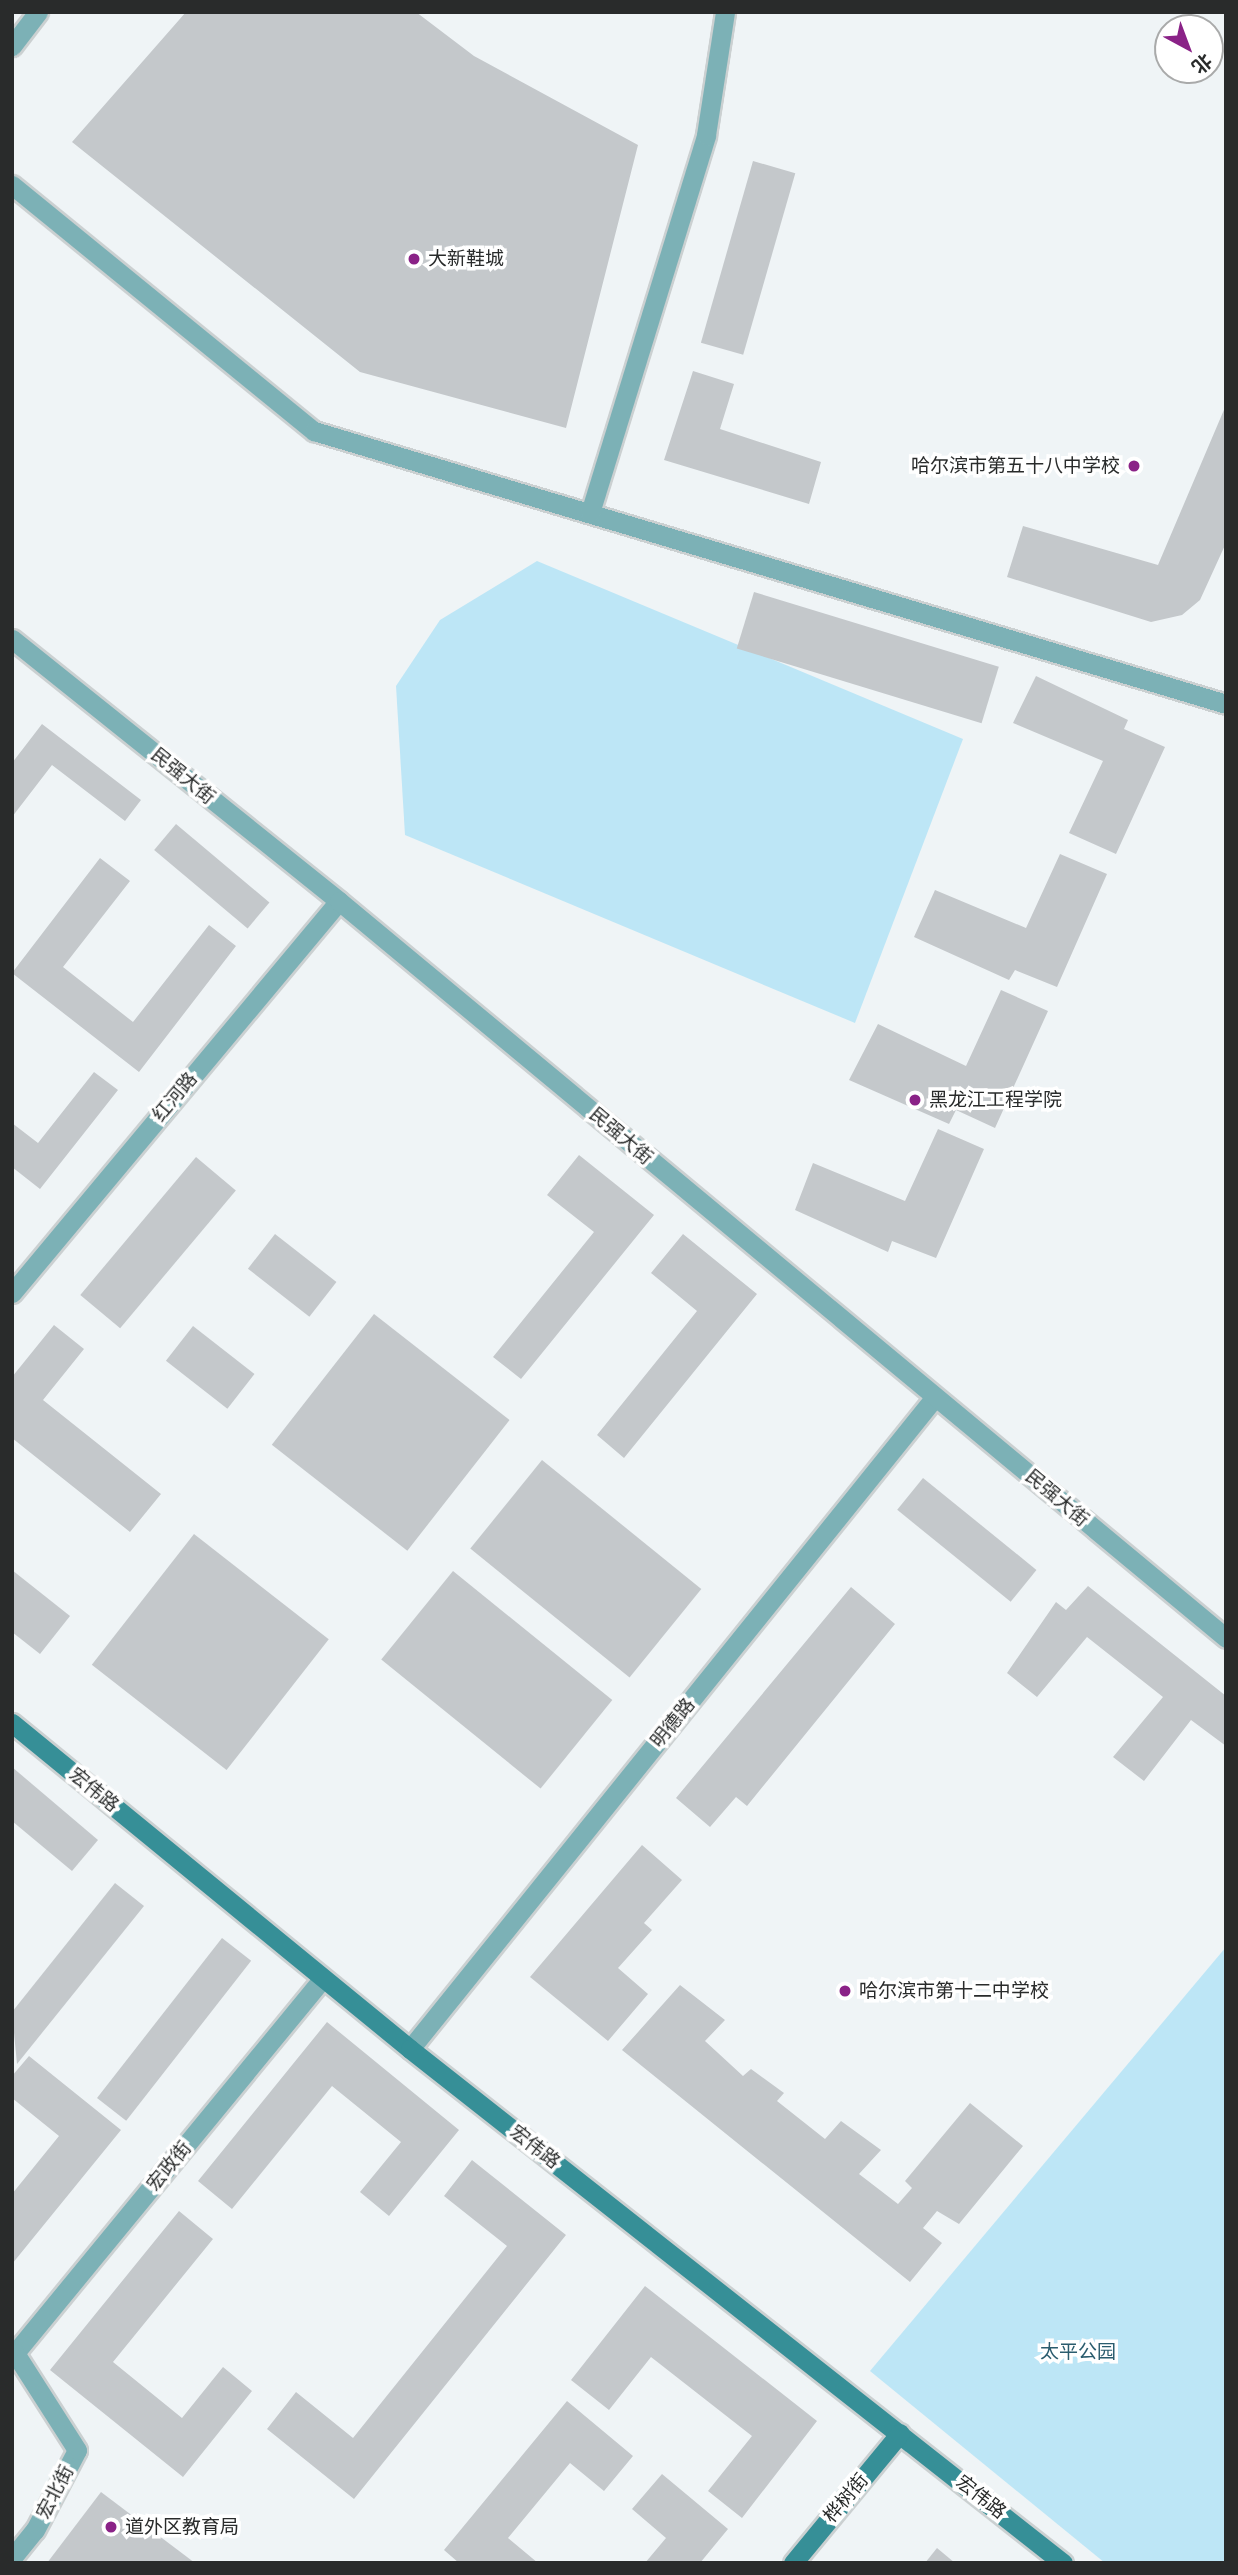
<!DOCTYPE html>
<html>
<head>
<meta charset="utf-8">
<style>
	body { margin:0 }
	#map { position:relative; width:1238px; height:2575px; overflow:hidden; background:#eff4f6; font-family:Figtree,"Noto Sans SC",sans-serif }
	div>[style] { position:absolute }
	[style*='--x'] { left:calc(var(--x)*1px); top:calc(var(--y)*1px); width:calc(var(--w)*1px); rotate:calc(var(--a)*1deg) }
	.green>* { inset:0; background:#bde6f6 }
	.building>* { inset:0; background:#c4c8cb; transform-origin:0 0 }
	.roads { filter:drop-shadow(2px 0 #cbd0d1) drop-shadow(-2px 0 #cbd0d1) drop-shadow(0 2px #cbd0d1) drop-shadow(0 -2px #cbd0d1) }
	.minor>* { height:19px; margin:-9.5px; padding:0 9.5px; transform-origin:9.5px; border-radius:9.5px; background:#7cb1b6 }
	.tertiary>* { height:19px; margin:-9.5px; padding:0 9.5px; transform-origin:9.5px; border-radius:9.5px; background:#7cb1b6 }
	.secondary>* { height:19px; margin:-9.5px; padding:0 9.5px; transform-origin:9.5px; border-radius:9.5px; background:#368f97 }
	.dots>* { width:19px; height:19px; translate:-50% -50%; box-sizing:border-box; border:4px solid #fff; border-radius:50% }
	span { translate:-50% -50%; white-space:nowrap; text-align:center; line-height:1.15; -webkit-text-stroke:7px #fff; paint-order:stroke }
	.poi-label { font-size:19px; color:#292b2b }
	.left { translate:0 -50%; text-align:left }
	.right { translate:-100% -50%; text-align:right }
	.street-label { font-size:19px; color:#292b2b }
	.park-label { font-size:19px; color:#2a5c6e }
	.frame { position:absolute; inset:0; border:14px solid #292b2b; pointer-events:none }
	.north { position:absolute; left:1154px; top:14px; width:70px; height:70px; box-sizing:border-box; background:#fff; border:2px solid #a9aaaa; border-radius:50%; rotate:139deg; font-size:19px; font-weight:700; line-height:28px; text-align:center; color:#292b2b }
	.north::after { content:''; display:block; margin:auto; width:24px; height:32px; background:#8a2287; clip-path:polygon(50% 0,100% 100%,50% 72%,0 100%) }
</style>
</head>
<body>
<div id="map">
	<div class="green">
		<i style="clip-path:polygon(537px 561px,963px 739px,855px 1023px,405px 835px,396px 686px,440px 620px)"></i>
		<i style="clip-path:polygon(1226px 1947px,1226px 2563px,1105px 2563px,870px 2371px)"></i>
	</div>
	<div class="building">
		<i style="clip-path:polygon(186px 12px,416px 12px,474px 56px,638px 145px,566px 428px,360px 372px,72px 142px)"></i>
		<i style="left:753px;top:161px;width:44px;height:189px;rotate:16deg"></i>
		<i style="clip-path:polygon(693px 371px,734px 384px,720px 429px,821px 462px,809px 504px,664px 460px)"></i>
		<i style="clip-path:polygon(1226px 405px,1226px 543px,1200px 600px,1182px 615px,1151px 622px,1007px 577px,1023px 526px,1158px 565px)"></i>
		<i style="left:754px;top:592px;width:256px;height:59px;rotate:17deg"></i>
		<i style="clip-path:polygon(1036px 676px,1128px 720px,1124px 729px,1165px 747px,1116px 854px,1069px 833px,1103px 761px,1013px 723px)"></i>
		<i style="clip-path:polygon(42px 724px,141px 800px,125px 821px,52px 765px,12px 817px,12px 763px)"></i>
		<i style="left:176px;top:824px;width:122px;height:34px;rotate:40deg"></i>
		<i style="clip-path:polygon(1060px 854px,1107px 874px,1057px 987px,1015px 970px,1009px 980px,914px 937px,935px 890px,1026px 928px)"></i>
		<i style="clip-path:polygon(100px 858px,130px 881px,63px 967px,133px 1022px,209px 925px,236px 946px,139px 1072px,12px 973px)"></i>
		<i style="clip-path:polygon(1001px 990px,1048px 1011px,995px 1128px,956px 1110px,949px 1124px,849px 1080px,878px 1024px,966px 1066px)"></i>
		<i style="clip-path:polygon(94px 1072px,118px 1090px,40px 1189px,12px 1167px,12px 1123px,38px 1143px)"></i>
		<i style="clip-path:polygon(938px 1129px,984px 1149px,936px 1258px,892px 1241px,888px 1252px,795px 1210px,813px 1163px,905px 1201px)"></i>
		<i style="clip-path:polygon(579px 1155px,654px 1215px,521px 1379px,493px 1357px,594px 1232px,547px 1195px)"></i>
		<i style="left:196px;top:1157px;width:52px;height:180px;rotate:40deg"></i>
		<i style="left:275px;top:1234px;width:78px;height:44px;rotate:38deg"></i>
		<i style="clip-path:polygon(683px 1234px,757px 1294px,624px 1458px,597px 1435px,697px 1311px,651px 1273px)"></i>
		<i style="left:374px;top:1314px;width:172px;height:166px;rotate:38deg"></i>
		<i style="clip-path:polygon(54px 1325px,84px 1349px,43px 1400px,161px 1494px,130px 1532px,12px 1438px,12px 1377px)"></i>
		<i style="left:193px;top:1326px;width:78px;height:44px;rotate:38deg"></i>
		<i style="left:542px;top:1460px;width:205px;height:114px;rotate:39deg"></i>
		<i style="left:923px;top:1478px;width:146px;height:41px;rotate:39deg"></i>
		<i style="left:194px;top:1534px;width:171px;height:166px;rotate:38deg"></i>
		<i style="clip-path:polygon(12px 1570px,70px 1616px,40px 1654px,12px 1632px)"></i>
		<i style="left:453px;top:1571px;width:205px;height:114px;rotate:39deg"></i>
		<i style="clip-path:polygon(1088px 1586px,1226px 1696px,1226px 1746px,1191px 1720px,1144px 1781px,1113px 1757px,1163px 1697px,1087px 1637px,1037px 1697px,1007px 1673px,1056px 1602px,1066px 1610px)"></i>
		<i style="clip-path:polygon(851px 1587px,895px 1624px,747px 1806px,736px 1797px,710px 1827px,676px 1798px)"></i>
		<i style="clip-path:polygon(12px 1767px,98px 1840px,72px 1871px,12px 1821px)"></i>
		<i style="clip-path:polygon(642px 1845px,682px 1880px,644px 1923px,652px 1930px,618px 1968px,648px 1994px,608px 2041px,530px 1977px)"></i>
		<i style="clip-path:polygon(115px 1883px,144px 1906px,17px 2064px,12px 2012px)"></i>
		<i style="left:222px;top:1938px;width:37px;height:203px;rotate:38deg"></i>
		<i style="clip-path:polygon(680px 1985px,725px 2020px,705px 2041px,743px 2076px,751px 2069px,784px 2093px,777px 2101px,825px 2139px,841px 2121px,881px 2150px,859px 2174px,898px 2204px,912px 2188px,905px 2181px,970px 2103px,1023px 2146px,959px 2224px,937px 2211px,923px 2228px,942px 2243px,910px 2282px,622px 2050px)"></i>
		<i style="clip-path:polygon(327px 2022px,459px 2130px,389px 2216px,360px 2192px,401px 2142px,332px 2086px,232px 2209px,198px 2181px)"></i>
		<i style="clip-path:polygon(29px 2056px,121px 2130px,12px 2264px,12px 2194px,59px 2136px,12px 2098px,12px 2076px)"></i>
		<i style="clip-path:polygon(472px 2160px,566px 2235px,354px 2499px,267px 2429px,296px 2392px,353px 2438px,507px 2246px,444px 2196px)"></i>
		<i style="clip-path:polygon(179px 2211px,213px 2239px,113px 2362px,182px 2418px,223px 2367px,252px 2391px,183px 2477px,50px 2370px)"></i>
		<i style="clip-path:polygon(645px 2286px,817px 2421px,742px 2518px,708px 2491px,752px 2436px,651px 2357px,609px 2410px,571px 2380px)"></i>
		<i style="clip-path:polygon(567px 2401px,633px 2456px,604px 2491px,570px 2463px,508px 2538px,538px 2563px,459px 2563px,444px 2550px)"></i>
		<i style="clip-path:polygon(662px 2474px,728px 2529px,700px 2563px,645px 2563px,666px 2538px,632px 2509px)"></i>
		<i style="clip-path:polygon(101px 2492px,195px 2563px,47px 2563px)"></i>
		<i style="clip-path:polygon(937px 2548px,955px 2563px,925px 2563px)"></i>
	</div>
	<div class="roads">
		<div class="minor">
			<i style="--x:12;--y:185;--w:390;--a:39.2"></i>
			<i style="--x:314;--y:431;--w:952;--a:16.66"></i>
			<i style="--x:590;--y:513;--w:395;--a:-72.9"></i>
			<i style="--x:706;--y:135;--w:124;--a:-81.2"></i>
			<i style="--x:12;--y:1293;--w:510;--a:-50.17"></i>
			<i style="--x:410;--y:2049;--w:837;--a:-51.16"></i>
			<i style="--x:15;--y:2353;--w:485;--a:-50.6"></i>
			<i style="--x:12;--y:2558;--w:36;--a:-51"></i>
			<i style="--x:35;--y:2530;--w:90;--a:-62.3"></i>
			<i style="--x:77;--y:2450;--w:115;--a:-122.6"></i>
		</div>
		<div class="tertiary">
			<i style="--x:12;--y:46;--w:43;--a:-52.6"></i>
			<i style="--x:12;--y:639;--w:419;--a:38.7"></i>
			<i style="--x:339;--y:901;--w:1153;--a:39.72"></i>
		</div>
		<div class="secondary">
			<i style="--x:12;--y:1723;--w:514;--a:39.32"></i>
			<i style="--x:410;--y:2049;--w:831;--a:38.21"></i>
			<i style="--x:793;--y:2563;--w:168;--a:-50.5"></i>
		</div>
	</div>
	<div class="dots">
		<i style="left:414px;top:259px;background:#8a2287"></i>
		<i style="left:1134px;top:466px;background:#8a2287"></i>
		<i style="left:915px;top:1100px;background:#8a2287"></i>
		<i style="left:845px;top:1991px;background:#8a2287"></i>
		<i style="left:111px;top:2527px;background:#8a2287"></i>
	</div>
	<div class="poi-label">
		<span class="left" style="left:428px;top:259px">大新鞋城</span>
		<span class="right" style="left:1120px;top:466px">哈尔滨市第五十八中学校</span>
		<span class="left" style="left:929px;top:1100px">黑龙江工程学院</span>
		<span class="left" style="left:859px;top:1991px">哈尔滨市第十二中学校</span>
		<span class="left" style="left:125px;top:2527px">道外区教育局</span>
	</div>
	<div class="street-label">
		<span style="left:183px;top:776px;rotate:39deg">民强大街</span>
		<span style="left:175px;top:1097px;rotate:-50deg">红河路</span>
		<span style="left:621px;top:1136px;rotate:40deg">民强大街</span>
		<span style="left:1057px;top:1498px;rotate:40deg">民强大街</span>
		<span style="left:673px;top:1723px;rotate:-51deg">明德路</span>
		<span style="left:94px;top:1790px;rotate:39deg">宏伟路</span>
		<span style="left:535px;top:2147px;rotate:38deg">宏伟路</span>
		<span style="left:169px;top:2166px;rotate:-51deg">宏政街</span>
		<span style="left:55px;top:2492px;rotate:-63deg">宏北街</span>
		<span style="left:981px;top:2497px;rotate:38deg">宏伟路</span>
		<span style="left:846px;top:2498px;rotate:-50deg">桦树街</span>
	</div>
	<div class="park-label">
		<span style="left:1078px;top:2352px">太平公园</span>
	</div>
	<div class="frame"></div>
	<div class="north">北</div>
</div>
</body>
</html>
